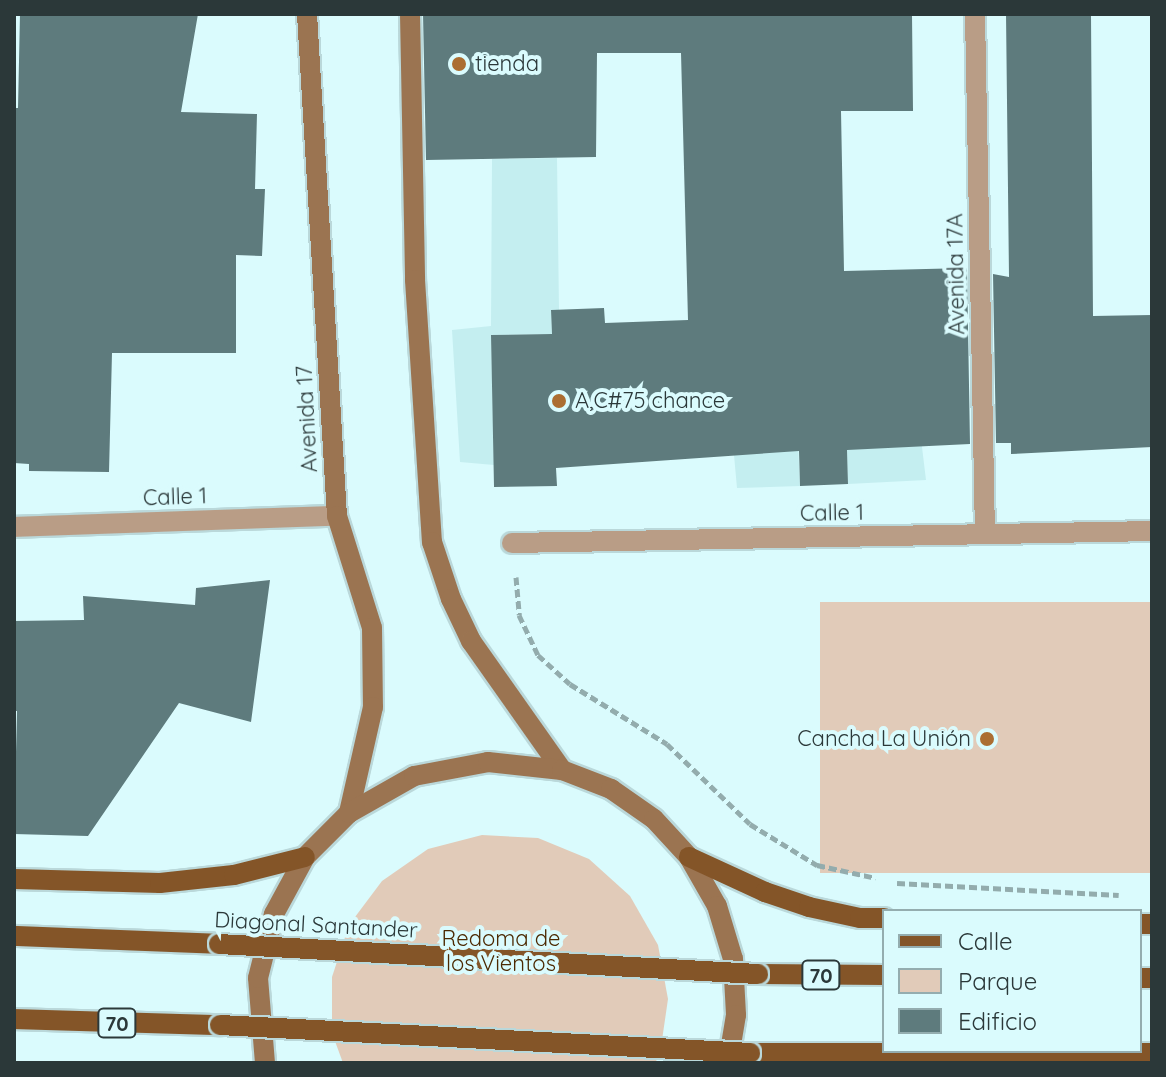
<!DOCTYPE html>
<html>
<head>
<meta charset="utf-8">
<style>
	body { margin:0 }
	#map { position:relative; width:1166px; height:1077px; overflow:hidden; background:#dafbfd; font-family:Quicksand,sans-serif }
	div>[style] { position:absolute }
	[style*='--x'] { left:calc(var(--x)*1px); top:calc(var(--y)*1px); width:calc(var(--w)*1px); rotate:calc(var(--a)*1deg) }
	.built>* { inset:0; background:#c4eef0 }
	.green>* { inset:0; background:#e1cbb9; transform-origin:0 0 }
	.building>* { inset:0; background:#5e7b7d }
	.path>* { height:5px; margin-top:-2.5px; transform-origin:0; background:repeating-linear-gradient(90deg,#93acad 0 8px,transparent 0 12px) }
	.roads { filter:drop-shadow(2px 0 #bad8da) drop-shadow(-2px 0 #bad8da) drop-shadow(0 2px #bad8da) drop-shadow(0 -2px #bad8da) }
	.street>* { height:20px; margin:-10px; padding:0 10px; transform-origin:10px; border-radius:10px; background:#b99d86 }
	.secondary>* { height:20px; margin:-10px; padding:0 10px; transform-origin:10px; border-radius:10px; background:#9b7451 }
	.primary>* { height:20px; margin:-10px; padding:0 10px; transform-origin:10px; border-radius:10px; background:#845528 }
	.bridges { filter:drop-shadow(2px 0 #bad8da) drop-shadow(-2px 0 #bad8da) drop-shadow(0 2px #bad8da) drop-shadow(0 -2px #bad8da) }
	.primary-bridge>* { height:20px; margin:-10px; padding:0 10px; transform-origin:10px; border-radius:10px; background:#845528 }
	.dots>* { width:22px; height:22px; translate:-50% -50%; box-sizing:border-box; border:4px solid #dafbfd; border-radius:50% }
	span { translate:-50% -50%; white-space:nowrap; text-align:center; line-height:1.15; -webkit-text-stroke:8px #dafbfd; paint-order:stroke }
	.shield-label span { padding:2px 6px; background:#dafbfd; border:2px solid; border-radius:6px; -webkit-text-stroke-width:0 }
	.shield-label { font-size:20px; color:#2b3839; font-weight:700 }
	.poi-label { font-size:22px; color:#2b3839 }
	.left { translate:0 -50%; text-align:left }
	.right { translate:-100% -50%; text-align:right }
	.street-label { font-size:22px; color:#2b3839 }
	.park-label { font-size:22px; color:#4c2902 }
	.frame { position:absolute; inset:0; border:16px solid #2b3839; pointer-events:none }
	.legend { position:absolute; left:882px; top:909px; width:260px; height:144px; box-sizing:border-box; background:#dafbfd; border:2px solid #94adaf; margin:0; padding:10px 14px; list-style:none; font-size:24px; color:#2b3839 }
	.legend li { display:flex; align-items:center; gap:16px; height:40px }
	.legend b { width:40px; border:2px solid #94adaf }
</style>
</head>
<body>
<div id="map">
	<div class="built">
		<i style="clip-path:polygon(557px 158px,559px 310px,551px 310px,552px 334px,491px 335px,494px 465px,460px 462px,452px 330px,491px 326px,492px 159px)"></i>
		<i style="clip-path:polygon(920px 296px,922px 447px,926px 480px,848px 484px,844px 351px)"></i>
		<i style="clip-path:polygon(793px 338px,800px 486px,737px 488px,734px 455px)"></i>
	</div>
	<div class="green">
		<i style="left:1152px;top:602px;width:271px;height:332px;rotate:90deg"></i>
		<i style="clip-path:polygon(482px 835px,538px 838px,589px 859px,630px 896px,658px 945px,668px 999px,660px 1054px,655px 1063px,343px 1063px,332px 1033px,332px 977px,349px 925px,382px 881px,428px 849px)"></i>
	</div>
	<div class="building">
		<i style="clip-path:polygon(20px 14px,198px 14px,181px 112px,257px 114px,255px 189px,265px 189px,262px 256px,236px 255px,236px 353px,112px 353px,109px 472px,29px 471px,29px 464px,14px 463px,14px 108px,18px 108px)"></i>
		<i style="clip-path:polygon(423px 14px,912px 14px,913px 111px,841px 111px,844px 271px,967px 268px,970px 444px,847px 450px,848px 484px,800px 486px,799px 451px,556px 468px,557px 486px,494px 487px,491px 335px,552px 334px,551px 310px,604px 308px,605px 323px,688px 320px,681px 53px,597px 53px,596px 157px,426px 160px)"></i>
		<i style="clip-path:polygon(1006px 14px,1091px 14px,1093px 316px,1152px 315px,1152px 447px,1011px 454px,1011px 443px,996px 443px,993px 274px,1009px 277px)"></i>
		<i style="clip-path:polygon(270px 580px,251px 722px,179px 703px,88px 836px,14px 834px,17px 711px,14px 711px,14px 621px,84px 620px,83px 596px,195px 605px,196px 588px)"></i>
	</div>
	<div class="path">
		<i style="--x:516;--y:577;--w:38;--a:85"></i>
		<i style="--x:519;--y:615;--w:44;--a:64.6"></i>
		<i style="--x:538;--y:655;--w:43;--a:42.2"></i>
		<i style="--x:570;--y:684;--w:114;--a:31.7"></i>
		<i style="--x:667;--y:744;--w:115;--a:43.9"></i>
		<i style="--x:750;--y:824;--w:79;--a:31.5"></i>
		<i style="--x:817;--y:865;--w:60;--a:12.4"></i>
		<i style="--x:897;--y:883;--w:222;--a:3.1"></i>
	</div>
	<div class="roads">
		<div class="street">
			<i style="--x:975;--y:14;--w:520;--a:88.9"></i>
			<i style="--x:14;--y:527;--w:323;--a:-2"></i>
			<i style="--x:512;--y:543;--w:640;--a:-1.07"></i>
		</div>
		<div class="secondary">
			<i style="--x:307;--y:14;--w:503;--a:86.58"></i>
			<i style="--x:337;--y:516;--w:117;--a:72.6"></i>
			<i style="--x:372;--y:628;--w:79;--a:89.3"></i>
			<i style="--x:373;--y:707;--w:109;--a:102.8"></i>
			<i style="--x:410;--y:14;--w:266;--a:88.9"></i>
			<i style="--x:415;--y:280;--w:263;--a:86.3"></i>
			<i style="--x:432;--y:542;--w:60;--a:71.6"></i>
			<i style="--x:451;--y:599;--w:47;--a:64.5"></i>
			<i style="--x:471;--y:641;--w:158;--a:54.8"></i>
			<i style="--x:265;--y:1063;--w:85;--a:-94.7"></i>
			<i style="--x:258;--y:978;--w:66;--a:-76"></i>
			<i style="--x:274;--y:914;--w:65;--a:-61.5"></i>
			<i style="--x:305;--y:857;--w:62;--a:-45"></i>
			<i style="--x:349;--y:813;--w:75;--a:-29.6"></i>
			<i style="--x:414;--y:776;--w:75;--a:-10.7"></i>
			<i style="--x:488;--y:762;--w:74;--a:6.2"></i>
			<i style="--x:562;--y:770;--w:53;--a:21.2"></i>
			<i style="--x:611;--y:789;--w:52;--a:34.9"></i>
			<i style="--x:654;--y:819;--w:52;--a:47.4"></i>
			<i style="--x:689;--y:857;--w:56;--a:60.3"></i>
			<i style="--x:717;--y:906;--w:55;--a:73.2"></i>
			<i style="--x:733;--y:959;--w:56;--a:86.9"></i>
			<i style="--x:736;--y:1015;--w:49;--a:99.5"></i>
		</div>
		<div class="primary">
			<i style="--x:689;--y:857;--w:84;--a:24.7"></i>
			<i style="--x:765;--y:892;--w:46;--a:18.8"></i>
			<i style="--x:809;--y:907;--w:52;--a:12.2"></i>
			<i style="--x:860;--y:918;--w:24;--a:0"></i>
			<i style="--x:14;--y:879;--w:146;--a:1.6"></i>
			<i style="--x:160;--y:883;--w:74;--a:-6.2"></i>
			<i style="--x:234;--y:875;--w:73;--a:-14.2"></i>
			<i style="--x:1140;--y:924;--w:12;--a:0"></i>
			<i style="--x:14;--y:936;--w:205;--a:2.2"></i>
			<i style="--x:758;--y:974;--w:126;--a:0.5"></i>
			<i style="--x:1140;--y:978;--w:12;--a:0"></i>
			<i style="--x:14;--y:1019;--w:206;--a:1.7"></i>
			<i style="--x:750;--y:1053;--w:402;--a:0"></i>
		</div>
	</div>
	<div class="bridges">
		<div class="primary-bridge">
			<i style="--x:219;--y:944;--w:540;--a:3.19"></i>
			<i style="--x:220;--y:1025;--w:531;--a:3.02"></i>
		</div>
	</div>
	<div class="dots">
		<i style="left:459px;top:64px;background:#ab6e32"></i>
		<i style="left:559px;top:401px;background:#ab6e32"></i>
		<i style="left:987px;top:739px;background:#ab6e32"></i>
	</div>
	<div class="shield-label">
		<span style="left:821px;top:975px">70</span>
		<span style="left:117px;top:1023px">70</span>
	</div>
	<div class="poi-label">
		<span class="left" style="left:475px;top:64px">tienda</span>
		<span class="left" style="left:575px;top:401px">A,C#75 chance</span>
		<span class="right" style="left:971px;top:739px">Cancha La Unión</span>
	</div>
	<div class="street-label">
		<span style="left:956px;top:274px;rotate:-91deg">Avenida 17A</span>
		<span style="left:307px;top:419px;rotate:-93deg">Avenida 17</span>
		<span style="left:175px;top:497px;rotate:-2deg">Calle 1</span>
		<span style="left:832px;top:513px;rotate:-1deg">Calle 1</span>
		<span style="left:316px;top:925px;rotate:3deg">Diagonal Santander</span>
	</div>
	<div class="park-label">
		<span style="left:501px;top:951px">Redoma de<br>los Vientos</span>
	</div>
	<div class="frame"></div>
	<ul class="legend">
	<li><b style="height:10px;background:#845528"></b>Calle</li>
	<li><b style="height:22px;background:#e1cbb9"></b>Parque</li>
	<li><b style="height:22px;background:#5e7b7d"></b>Edificio</li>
	</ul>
</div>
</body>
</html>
